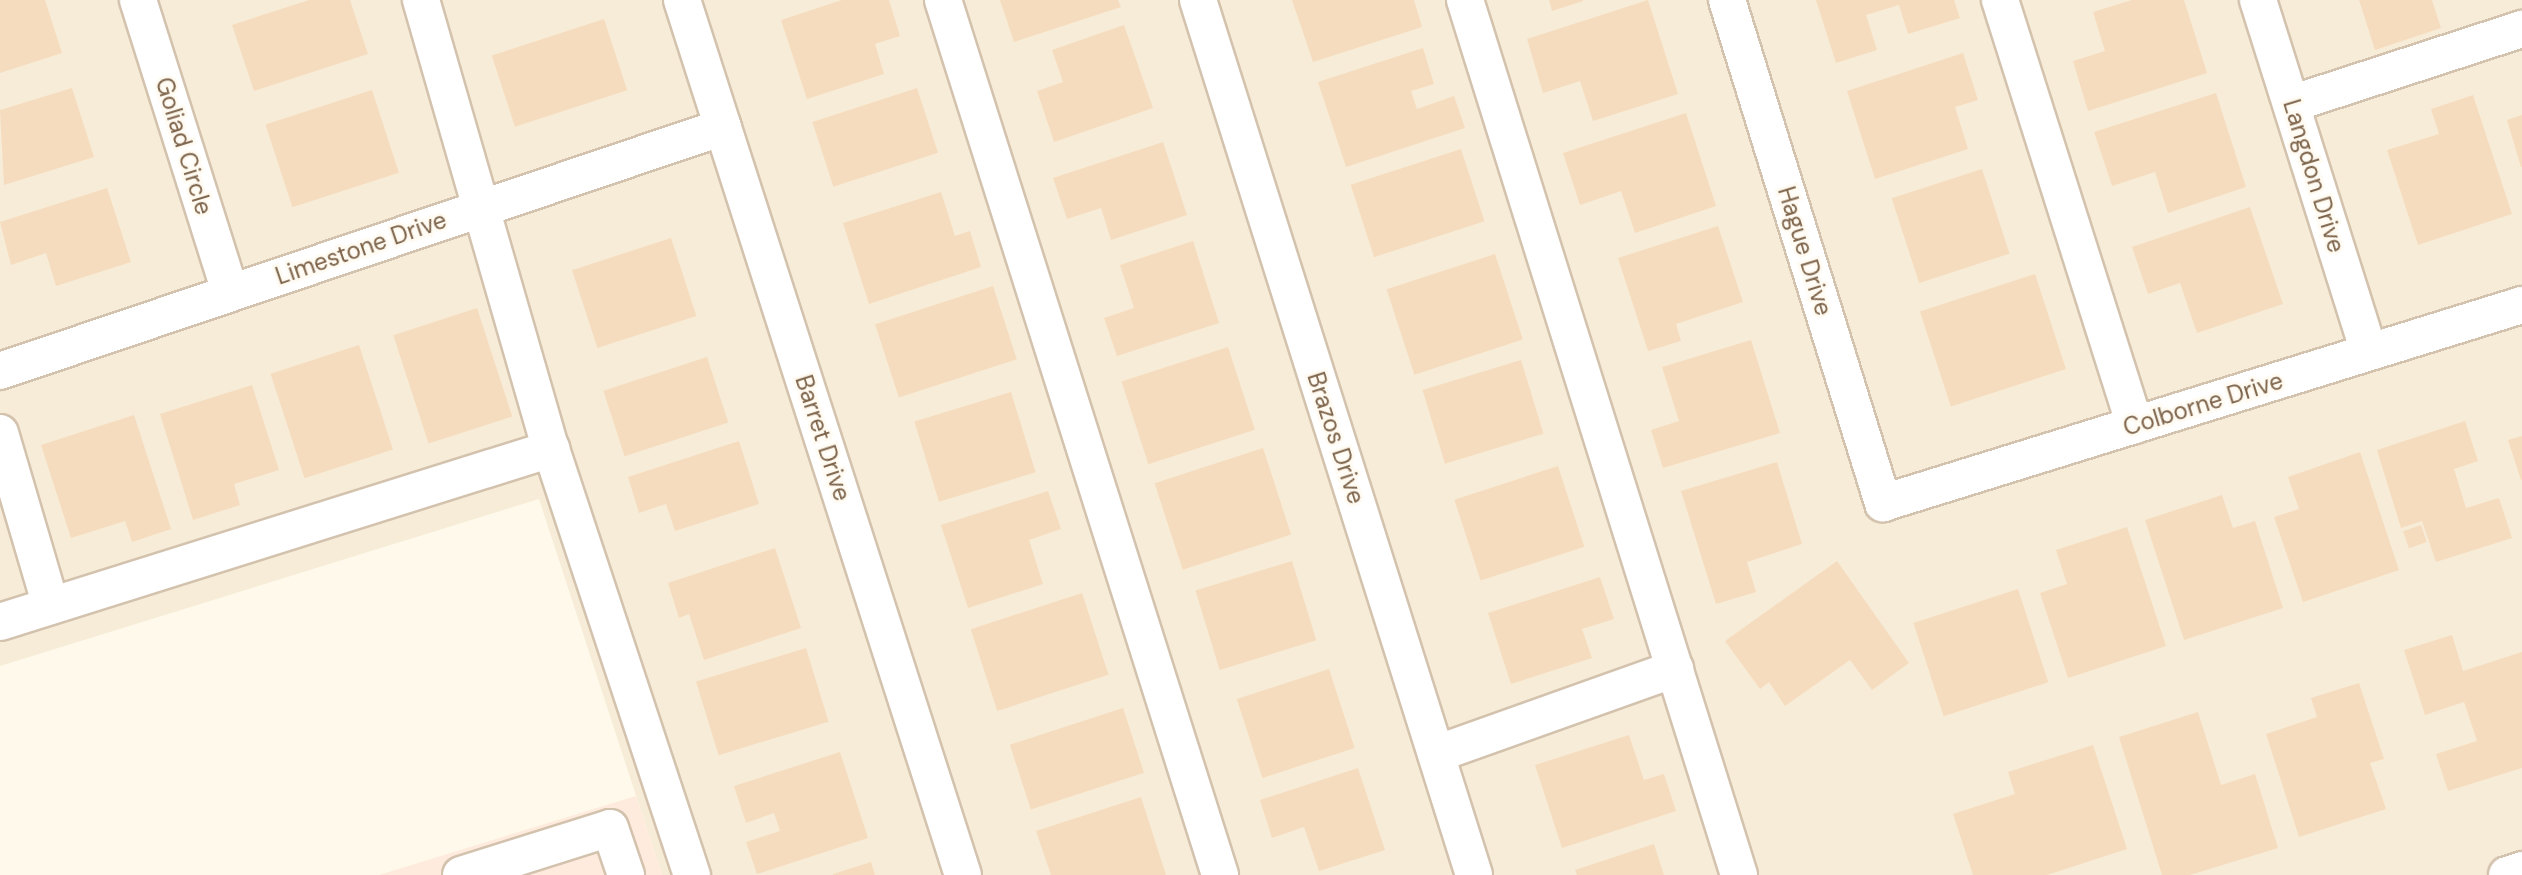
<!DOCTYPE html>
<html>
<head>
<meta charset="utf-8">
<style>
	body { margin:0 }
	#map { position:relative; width:2522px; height:875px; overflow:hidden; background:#fef9ea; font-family:"DM Sans",sans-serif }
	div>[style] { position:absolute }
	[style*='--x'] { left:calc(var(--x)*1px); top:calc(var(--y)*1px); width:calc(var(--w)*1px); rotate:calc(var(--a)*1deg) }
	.residential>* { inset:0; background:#f7ecd7 }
	.commercial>* { inset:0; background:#ffebdd }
	.building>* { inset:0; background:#f6dcbf; transform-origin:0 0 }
	.roads { filter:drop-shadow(2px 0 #d3c2ad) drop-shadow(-2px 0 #d3c2ad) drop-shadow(0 2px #d3c2ad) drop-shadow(0 -2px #d3c2ad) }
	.minor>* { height:36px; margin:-18px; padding:0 18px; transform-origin:18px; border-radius:18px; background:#fff }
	span { translate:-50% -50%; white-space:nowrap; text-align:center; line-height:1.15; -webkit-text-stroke:6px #fffbf2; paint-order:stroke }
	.street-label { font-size:24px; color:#7c6249 }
</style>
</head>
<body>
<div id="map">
	<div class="residential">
		<i style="clip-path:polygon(0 0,2522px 0,2522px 875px,662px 875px,539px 499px,0 666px)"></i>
	</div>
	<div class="commercial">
		<i style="clip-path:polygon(636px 796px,662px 875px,379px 875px)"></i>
	</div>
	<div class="building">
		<i style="clip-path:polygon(0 0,45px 0,62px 53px,0 73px)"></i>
		<i style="clip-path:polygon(309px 0,350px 0,368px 54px,254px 91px,232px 25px)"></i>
		<i style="clip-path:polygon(842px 0,889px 0,900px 36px,875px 44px,884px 74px,807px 99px,781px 20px)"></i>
		<i style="clip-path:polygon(1000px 0,1118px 0,1121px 7px,1014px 42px)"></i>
		<i style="clip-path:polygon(1292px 0,1414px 0,1422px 27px,1313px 62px)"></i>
		<i style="clip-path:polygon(1549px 0,1583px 0,1583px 1px,1552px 11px)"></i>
		<i style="clip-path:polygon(1648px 0,1678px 94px,1593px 121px,1580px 81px,1543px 93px,1527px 39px)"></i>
		<i style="clip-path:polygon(1816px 0,1954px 0,1960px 18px,1908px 34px,1899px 5px,1866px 15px,1877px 50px,1836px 63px)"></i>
		<i style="clip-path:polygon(2132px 0,2184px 0,2207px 73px,2088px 111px,2073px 61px,2105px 51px,2093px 12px)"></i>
		<i style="clip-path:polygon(2359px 0,2432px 0,2441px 28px,2375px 50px)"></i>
		<i style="left:604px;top:19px;width:75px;height:118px;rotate:72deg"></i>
		<i style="clip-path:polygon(1124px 25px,1153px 108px,1054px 142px,1037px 91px,1063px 82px,1052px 50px)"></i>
		<i style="clip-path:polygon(1423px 48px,1434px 84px,1411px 91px,1417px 109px,1454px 96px,1465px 128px,1346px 167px,1318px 82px)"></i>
		<i style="clip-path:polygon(1963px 53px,1978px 100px,1955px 107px,1968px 149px,1875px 179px,1847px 91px)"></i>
		<i style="clip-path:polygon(72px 88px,94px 157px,4px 185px,0 110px)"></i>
		<i style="left:917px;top:88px;width:68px;height:110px;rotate:72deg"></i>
		<i style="left:372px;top:90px;width:87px;height:112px;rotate:72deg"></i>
		<i style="clip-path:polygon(2216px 93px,2246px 187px,2168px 213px,2155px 172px,2112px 186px,2094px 132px)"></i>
		<i style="clip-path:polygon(2473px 95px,2512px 214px,2418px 245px,2387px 150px,2439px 134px,2431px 109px)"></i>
		<i style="clip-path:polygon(1686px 113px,1716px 206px,1635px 233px,1621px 191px,1580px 205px,1563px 153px)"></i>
		<i style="clip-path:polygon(2522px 115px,2522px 167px,2521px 167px,2507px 120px)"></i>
		<i style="clip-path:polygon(1163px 142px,1187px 215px,1111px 240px,1101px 208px,1067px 219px,1053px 178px)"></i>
		<i style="left:1461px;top:149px;width:76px;height:116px;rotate:72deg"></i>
		<i style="left:1982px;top:169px;width:89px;height:95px;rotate:72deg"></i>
		<i style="clip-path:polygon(107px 188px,131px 262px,56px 286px,46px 253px,11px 265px,0 222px)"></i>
		<i style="clip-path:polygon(941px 192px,955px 236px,970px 231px,981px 267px,869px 304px,843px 223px)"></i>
		<i style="clip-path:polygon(2250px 207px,2283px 304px,2197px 333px,2180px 283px,2148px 294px,2132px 247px)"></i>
		<i style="clip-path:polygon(1718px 226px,1743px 302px,1676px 324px,1681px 341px,1648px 351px,1618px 258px)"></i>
		<i style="left:671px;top:238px;width:82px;height:104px;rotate:72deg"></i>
		<i style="clip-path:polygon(1193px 241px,1219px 323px,1117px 356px,1104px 318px,1134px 308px,1120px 265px)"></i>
		<i style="left:1495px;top:254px;width:90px;height:114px;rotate:72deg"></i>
		<i style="left:2035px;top:274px;width:100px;height:121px;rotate:72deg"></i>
		<i style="left:993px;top:286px;width:77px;height:124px;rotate:72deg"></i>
		<i style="left:477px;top:308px;width:114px;height:88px;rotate:72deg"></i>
		<i style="clip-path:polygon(1751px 340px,1780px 433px,1663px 468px,1651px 430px,1679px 421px,1662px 367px)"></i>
		<i style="left:359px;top:345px;width:110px;height:93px;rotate:72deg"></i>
		<i style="left:1228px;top:347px;width:87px;height:112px;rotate:72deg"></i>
		<i style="left:707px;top:357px;width:69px;height:109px;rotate:72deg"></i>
		<i style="left:1521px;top:360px;width:77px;height:103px;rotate:73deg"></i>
		<i style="clip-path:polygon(252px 385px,279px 470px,234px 484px,240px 505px,193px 520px,160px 414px)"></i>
		<i style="left:1011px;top:392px;width:84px;height:101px;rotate:73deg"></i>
		<i style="clip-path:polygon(134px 415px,171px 529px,132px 542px,125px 521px,71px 538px,41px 445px)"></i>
		<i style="clip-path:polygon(2465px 421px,2478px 461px,2454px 469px,2466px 508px,2499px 498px,2512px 538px,2436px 562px,2422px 521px,2401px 528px,2377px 450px)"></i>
		<i style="clip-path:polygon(2522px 436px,2522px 480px,2521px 480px,2508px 440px)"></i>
		<i style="clip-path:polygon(739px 441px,759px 504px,675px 531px,666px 504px,639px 513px,628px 477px)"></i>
		<i style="left:1263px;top:448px;width:91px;height:114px;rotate:72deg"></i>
		<i style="clip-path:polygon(2360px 452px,2399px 570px,2303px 602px,2274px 517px,2299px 509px,2288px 477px)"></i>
		<i style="clip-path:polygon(1777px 462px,1802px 544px,1747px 562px,1756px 592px,1716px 604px,1681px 491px)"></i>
		<i style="left:1558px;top:466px;width:85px;height:109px;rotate:72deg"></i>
		<i style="clip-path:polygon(1048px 491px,1061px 529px,1029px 540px,1043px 584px,968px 608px,941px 525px)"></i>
		<i style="clip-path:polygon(2222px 495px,2233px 528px,2255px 521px,2283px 608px,2184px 640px,2145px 520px)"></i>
		<i style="left:2421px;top:525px;width:18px;height:19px;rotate:71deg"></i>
		<i style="clip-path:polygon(2127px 527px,2166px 646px,2068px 678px,2040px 593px,2067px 584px,2056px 550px)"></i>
		<i style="clip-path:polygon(775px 548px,801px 628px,704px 660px,689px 614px,679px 618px,668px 583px)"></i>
		<i style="left:1292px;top:561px;width:83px;height:101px;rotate:73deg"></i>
		<i style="clip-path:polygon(1837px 561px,1909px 663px,1872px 690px,1850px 660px,1785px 706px,1769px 682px,1760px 689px,1725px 641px)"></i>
		<i style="clip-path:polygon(1600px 577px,1614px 619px,1582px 629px,1592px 658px,1511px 684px,1488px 613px)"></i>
		<i style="left:2018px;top:589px;width:98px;height:110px;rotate:72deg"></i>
		<i style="left:1082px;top:593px;width:86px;height:117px;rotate:72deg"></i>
		<i style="clip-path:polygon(2452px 635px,2463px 671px,2522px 652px,2522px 768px,2448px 791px,2436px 754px,2477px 741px,2464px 702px,2425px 715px,2404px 650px)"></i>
		<i style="left:806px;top:648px;width:77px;height:115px;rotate:73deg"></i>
		<i style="left:1329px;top:669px;width:83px;height:97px;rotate:72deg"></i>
		<i style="clip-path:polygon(2359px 683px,2384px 759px,2370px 763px,2386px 809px,2299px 837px,2266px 734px,2317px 717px,2311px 698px)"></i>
		<i style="left:1123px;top:708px;width:68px;height:119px;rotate:72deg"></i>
		<i style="clip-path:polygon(2198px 712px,2221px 785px,2255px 774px,2278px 848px,2190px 875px,2162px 875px,2119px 737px)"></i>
		<i style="clip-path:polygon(1629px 735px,1644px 780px,1664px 774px,1676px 811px,1562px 848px,1535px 765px)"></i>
		<i style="clip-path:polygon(2093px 745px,2127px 849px,2047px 875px,1973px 875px,1953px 814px,2015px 794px,2008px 772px)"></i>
		<i style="clip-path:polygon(840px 752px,868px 838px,757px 874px,746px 842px,780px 831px,774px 813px,746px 823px,734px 786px)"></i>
		<i style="clip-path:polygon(1358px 768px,1385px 850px,1319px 871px,1304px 827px,1272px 838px,1260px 800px)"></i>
		<i style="clip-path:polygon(1141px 797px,1166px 875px,1051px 875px,1036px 831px)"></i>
		<i style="clip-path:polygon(1654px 844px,1664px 875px,1577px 875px,1575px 870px)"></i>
		<i style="clip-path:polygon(871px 862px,875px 875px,833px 875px,833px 874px)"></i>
	</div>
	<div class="roads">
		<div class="minor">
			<i style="--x:138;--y:0;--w:306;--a:72.5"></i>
			<i style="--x:421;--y:0;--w:467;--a:73.9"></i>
			<i style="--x:551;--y:449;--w:449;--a:71.7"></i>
			<i style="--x:682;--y:0;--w:919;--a:72.2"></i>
			<i style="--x:943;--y:0;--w:918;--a:72.43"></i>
			<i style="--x:1198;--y:0;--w:917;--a:72.49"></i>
			<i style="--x:1465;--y:0;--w:917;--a:72.61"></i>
			<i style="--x:1727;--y:0;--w:527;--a:72.77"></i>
			<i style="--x:1883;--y:503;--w:669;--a:-17.22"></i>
			<i style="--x:2000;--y:0;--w:446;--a:72.4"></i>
			<i style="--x:2258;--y:0;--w:369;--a:72.5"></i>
			<i style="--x:2291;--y:104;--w:243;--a:-18"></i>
			<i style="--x:0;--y:371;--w:763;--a:-18.65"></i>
			<i style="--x:0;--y:433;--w:180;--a:73.6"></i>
			<i style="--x:0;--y:622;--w:578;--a:-17.43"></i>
			<i style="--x:1436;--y:754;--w:254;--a:-19.6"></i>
			<i style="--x:461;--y:875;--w:156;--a:-17.5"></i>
			<i style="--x:610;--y:828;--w:50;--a:71.2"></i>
			<i style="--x:2507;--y:875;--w:16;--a:-18"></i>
		</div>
	</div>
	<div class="street-label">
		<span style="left:184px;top:146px;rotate:73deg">Goliad Circle</span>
		<span style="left:2314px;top:176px;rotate:73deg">Langdon Drive</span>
		<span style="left:361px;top:248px;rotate:-19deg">Limestone Drive</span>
		<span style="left:1805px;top:251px;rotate:73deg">Hague Drive</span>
		<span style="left:2203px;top:404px;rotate:-17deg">Colborne Drive</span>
		<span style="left:823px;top:438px;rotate:72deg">Barret Drive</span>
		<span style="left:1336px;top:438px;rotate:72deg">Brazos Drive</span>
	</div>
</div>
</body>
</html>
